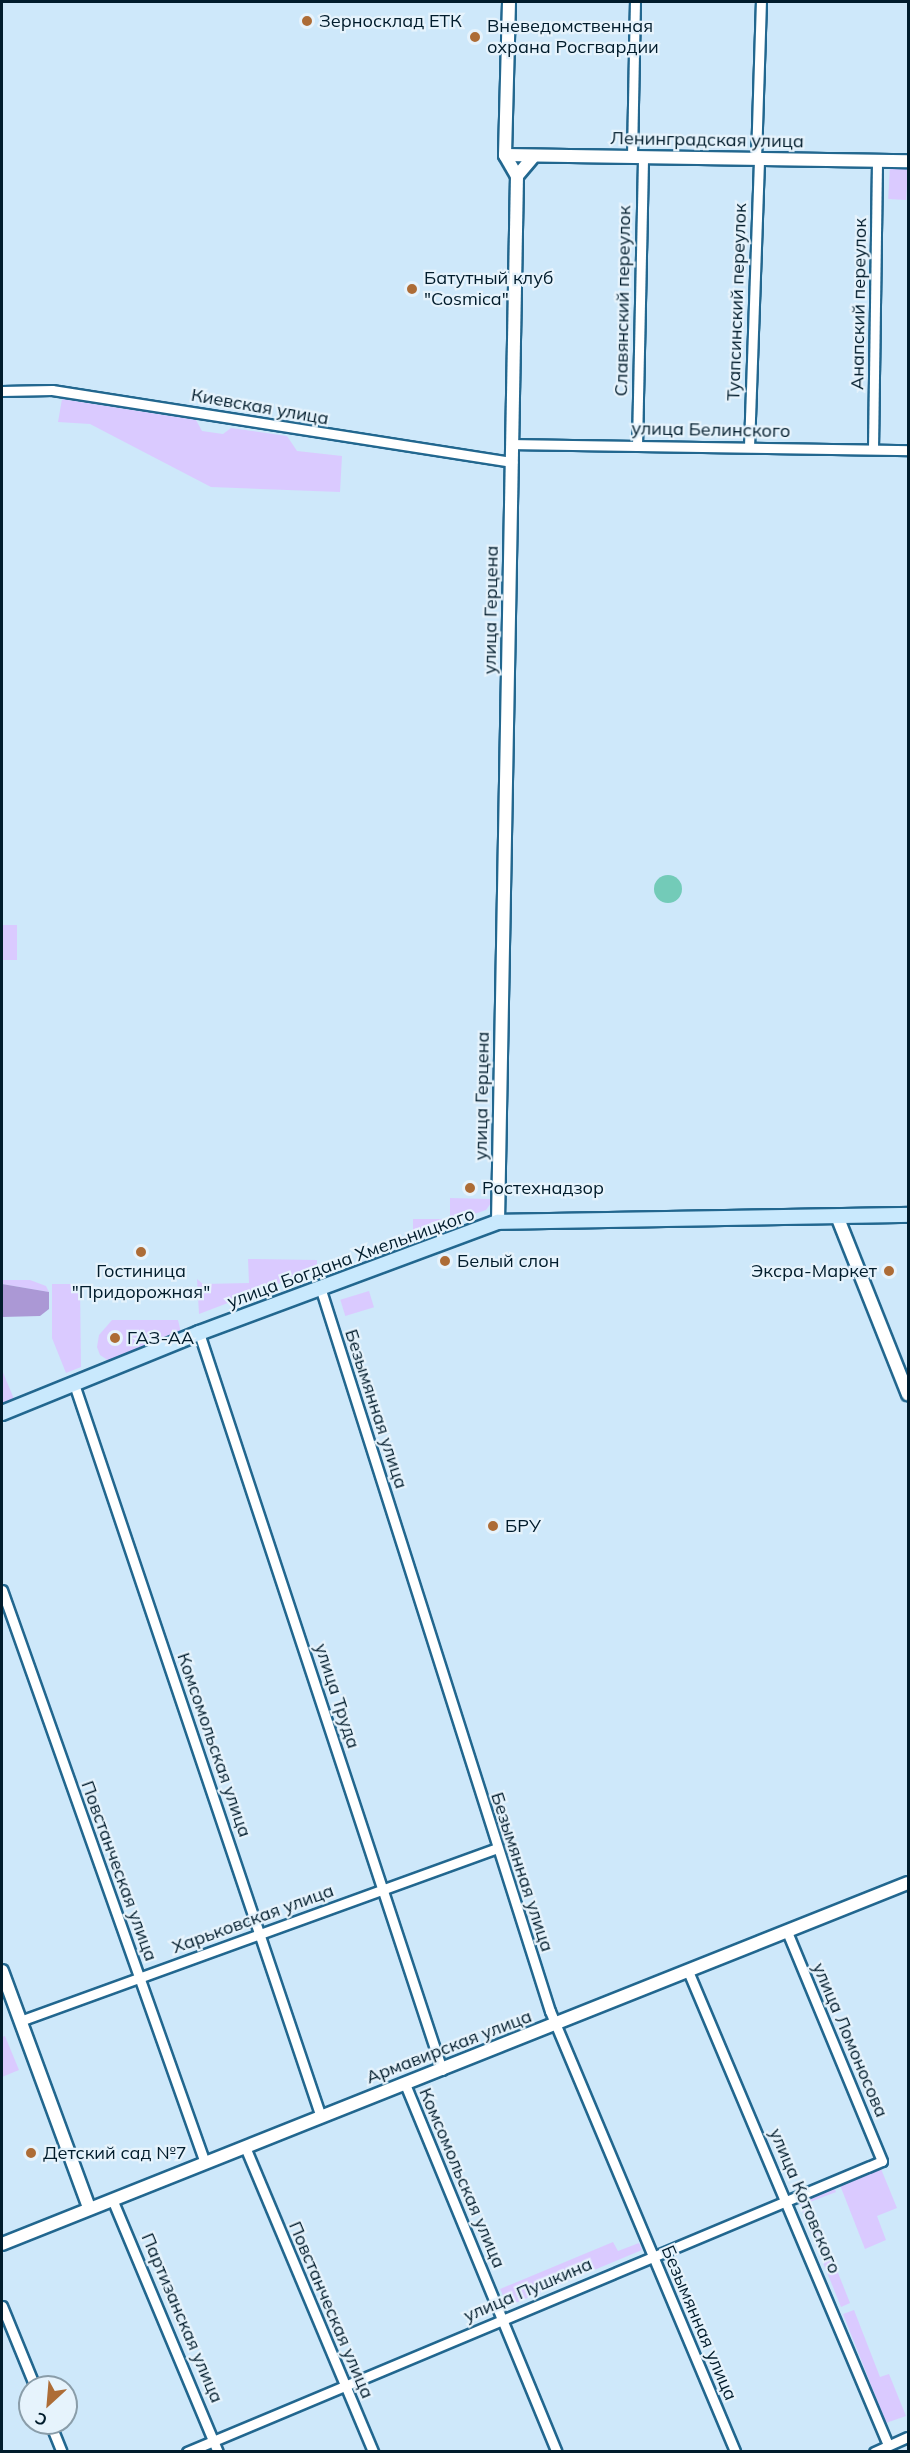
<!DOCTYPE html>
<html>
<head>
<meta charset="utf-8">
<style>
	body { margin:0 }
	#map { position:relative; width:910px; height:2453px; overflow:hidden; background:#cee8fa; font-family:Mulish,sans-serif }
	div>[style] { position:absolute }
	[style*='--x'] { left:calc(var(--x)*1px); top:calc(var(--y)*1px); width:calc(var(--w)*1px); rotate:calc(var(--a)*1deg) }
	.green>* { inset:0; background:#dacaff; transform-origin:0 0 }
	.forest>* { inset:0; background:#ab98d5 }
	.water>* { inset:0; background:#73cbb8 }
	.round { border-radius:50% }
	.roads { filter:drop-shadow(2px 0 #22678f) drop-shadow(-2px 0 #22678f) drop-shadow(0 2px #22678f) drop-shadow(0 -2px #22678f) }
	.minor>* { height:9px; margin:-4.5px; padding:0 4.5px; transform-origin:4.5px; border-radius:4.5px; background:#fff }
	.tertiary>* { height:12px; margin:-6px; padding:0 6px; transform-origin:6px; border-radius:6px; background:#fff }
	.secondary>* { height:14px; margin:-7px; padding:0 7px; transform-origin:7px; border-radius:7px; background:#c9e9fd }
	.dots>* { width:16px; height:16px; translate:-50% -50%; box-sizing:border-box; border:3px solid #e6f3fc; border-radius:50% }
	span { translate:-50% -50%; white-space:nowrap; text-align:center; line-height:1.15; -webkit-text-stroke:4.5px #e6f3fc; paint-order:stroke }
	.poi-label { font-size:18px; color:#011c2c }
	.left { translate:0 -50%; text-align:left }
	.right { translate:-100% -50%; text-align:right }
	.street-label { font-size:18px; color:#011c2c }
	.frame { position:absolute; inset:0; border:3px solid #011c2c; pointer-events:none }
	.north { position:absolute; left:18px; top:2375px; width:60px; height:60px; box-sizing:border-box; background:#e6f3fc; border:2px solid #8a9da9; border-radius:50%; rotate:206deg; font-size:16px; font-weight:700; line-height:24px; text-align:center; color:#011c2c }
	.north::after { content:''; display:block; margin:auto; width:21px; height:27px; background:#ad6c36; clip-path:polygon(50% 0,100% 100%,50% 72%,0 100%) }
</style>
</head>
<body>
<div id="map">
	<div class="green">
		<i style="left:890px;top:165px;width:18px;height:34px;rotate:3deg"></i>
		<i style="clip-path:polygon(62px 399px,196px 420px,202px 431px,223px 434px,231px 428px,287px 436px,297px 451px,342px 456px,340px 492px,211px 487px,90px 424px,58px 422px)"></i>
		<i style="left:2px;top:925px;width:15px;height:35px"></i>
		<i style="clip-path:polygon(450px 1198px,491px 1199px,491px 1203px,486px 1210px,413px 1235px,413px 1219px,450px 1219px)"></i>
		<i style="clip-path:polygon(248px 1259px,317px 1260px,317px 1269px,199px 1314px,197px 1279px,203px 1284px,249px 1283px)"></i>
		<i style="clip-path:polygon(2px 1280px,30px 1280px,46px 1286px,49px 1292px,2px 1284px)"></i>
		<i style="clip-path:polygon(52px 1284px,80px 1284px,81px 1367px,66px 1373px,52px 1338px)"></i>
		<i style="left:369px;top:1291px;width:17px;height:30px;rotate:73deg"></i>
		<i style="clip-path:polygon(112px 1320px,178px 1320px,182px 1337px,112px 1363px,100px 1355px,97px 1347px,99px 1335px)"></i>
		<i style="clip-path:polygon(2px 1370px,14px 1399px,2px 1405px)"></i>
		<i style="clip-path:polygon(5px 2036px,19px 2070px,2px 2077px,2px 2037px)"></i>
		<i style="clip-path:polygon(879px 2164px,897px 2208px,877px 2216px,886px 2240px,865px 2249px,838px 2180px)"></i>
		<i style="clip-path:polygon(833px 2184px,836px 2192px,810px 2202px,850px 2303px,841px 2307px,797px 2198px)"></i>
		<i style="clip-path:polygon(613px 2242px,618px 2251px,639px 2243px,642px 2250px,508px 2306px,500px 2289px)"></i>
		<i style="clip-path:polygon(854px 2310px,880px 2377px,889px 2374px,906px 2416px,886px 2423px,843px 2314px)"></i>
	</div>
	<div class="forest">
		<i style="clip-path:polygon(2px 1284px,49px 1292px,49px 1309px,40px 1316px,2px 1317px)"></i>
	</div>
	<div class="water">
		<i class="round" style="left:654px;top:875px;width:28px;height:28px"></i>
	</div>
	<div class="roads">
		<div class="minor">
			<i style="--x:632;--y:157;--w:155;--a:-88.9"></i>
			<i style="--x:756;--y:159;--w:157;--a:-88.2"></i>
			<i style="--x:2;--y:391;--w:50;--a:-1.1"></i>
			<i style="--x:52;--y:390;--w:466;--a:8.9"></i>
			<i style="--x:512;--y:444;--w:396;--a:0.9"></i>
			<i style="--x:637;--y:446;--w:289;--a:-88.8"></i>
			<i style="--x:749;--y:447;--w:288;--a:-88"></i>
			<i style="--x:873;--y:449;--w:289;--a:-89.2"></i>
			<i style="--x:320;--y:1287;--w:760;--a:72.38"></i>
			<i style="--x:550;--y:2011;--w:478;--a:67.2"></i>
			<i style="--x:199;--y:1333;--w:776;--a:71.75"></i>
			<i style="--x:74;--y:1384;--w:773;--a:71.38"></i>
			<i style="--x:2;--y:1590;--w:608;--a:70.49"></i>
			<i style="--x:688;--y:1971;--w:514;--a:67.12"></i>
			<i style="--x:20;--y:2021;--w:507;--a:-19.93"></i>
			<i style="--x:405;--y:2084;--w:398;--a:67.6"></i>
			<i style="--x:245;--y:2147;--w:331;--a:67.2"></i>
			<i style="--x:112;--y:2199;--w:274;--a:67.3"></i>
			<i style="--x:2;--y:2306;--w:87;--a:67.8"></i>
			<i style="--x:50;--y:2423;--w:31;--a:68"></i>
			<i style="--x:187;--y:2452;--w:753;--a:-22.72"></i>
			<i style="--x:882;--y:2161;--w:248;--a:-112.5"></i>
			<i style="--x:874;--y:2452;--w:37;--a:-24"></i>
		</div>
		<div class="tertiary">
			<i style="--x:505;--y:155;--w:403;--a:0.9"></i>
			<i style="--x:517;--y:176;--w:26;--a:-50"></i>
			<i style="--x:837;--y:1216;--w:192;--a:68.3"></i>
			<i style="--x:498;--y:1222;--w:1046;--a:-88.96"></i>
			<i style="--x:517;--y:176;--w:24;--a:-120"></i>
			<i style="--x:505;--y:155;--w:153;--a:-88.5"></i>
			<i style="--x:2;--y:1971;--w:252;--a:69.8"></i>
			<i style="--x:2;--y:2244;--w:975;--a:-21.73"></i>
		</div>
		<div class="secondary">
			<i style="--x:2;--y:1413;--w:213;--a:-22.1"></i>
			<i style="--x:199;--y:1333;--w:319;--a:-20.4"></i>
			<i style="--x:498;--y:1222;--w:410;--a:-1"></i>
		</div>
	</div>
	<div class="dots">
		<i style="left:307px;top:21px;background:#ad6c36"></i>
		<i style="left:475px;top:37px;background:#ad6c36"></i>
		<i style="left:412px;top:289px;background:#ad6c36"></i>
		<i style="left:470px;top:1188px;background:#ad6c36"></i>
		<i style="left:141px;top:1252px;background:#ad6c36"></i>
		<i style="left:445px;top:1261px;background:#ad6c36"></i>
		<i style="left:889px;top:1271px;background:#ad6c36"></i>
		<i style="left:115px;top:1338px;background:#ad6c36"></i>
		<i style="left:493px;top:1526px;background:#ad6c36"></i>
		<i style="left:31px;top:2153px;background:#ad6c36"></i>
	</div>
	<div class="poi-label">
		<span class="left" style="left:319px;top:21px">Зерносклад ЕТК</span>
		<span class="left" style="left:487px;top:37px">Вневедомственная<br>охрана Росгвардии</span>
		<span class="left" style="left:424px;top:289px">Батутный клуб<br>"Cosmica"</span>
		<span class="left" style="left:482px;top:1188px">Ростехнадзор</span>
		<span class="left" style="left:457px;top:1261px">Белый слон</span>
		<span class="right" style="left:877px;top:1271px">Эксра-Маркет</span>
		<span style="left:141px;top:1282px">Гостиница<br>"Придорожная"</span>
		<span class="left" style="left:127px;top:1338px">ГАЗ-АА</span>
		<span class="left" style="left:505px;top:1526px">БРУ</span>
		<span class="left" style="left:43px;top:2153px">Детский сад №7</span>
	</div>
	<div class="street-label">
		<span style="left:707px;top:140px;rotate:1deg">Ленинградская улица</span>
		<span style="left:623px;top:301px;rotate:-89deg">Славянский переулок</span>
		<span style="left:737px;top:302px;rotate:-88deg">Туапсинский переулок</span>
		<span style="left:859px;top:304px;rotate:-89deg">Анапский переулок</span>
		<span style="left:260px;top:407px;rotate:10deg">Киевская улица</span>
		<span style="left:711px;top:430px;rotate:1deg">улица Белинского</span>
		<span style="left:491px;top:610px;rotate:-89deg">улица Герцена</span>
		<span style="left:482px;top:1096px;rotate:-89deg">улица Герцена</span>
		<span style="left:351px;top:1258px;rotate:-20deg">улица Богдана Хмельницкого</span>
		<span style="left:376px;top:1409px;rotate:72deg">Безымянная улица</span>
		<span style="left:337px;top:1696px;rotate:72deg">улица Труда</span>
		<span style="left:214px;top:1745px;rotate:71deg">Комсомольская улица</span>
		<span style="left:119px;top:1871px;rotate:70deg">Повстанческая улица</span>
		<span style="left:522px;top:1872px;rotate:72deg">Безымянная улица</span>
		<span style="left:253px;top:1919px;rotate:-20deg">Харьковская улица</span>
		<span style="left:850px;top:2040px;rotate:67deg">улица Ломоносова</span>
		<span style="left:449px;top:2047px;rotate:-21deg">Армавирская улица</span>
		<span style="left:462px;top:2178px;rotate:67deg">Комсомольская улица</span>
		<span style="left:805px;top:2201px;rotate:67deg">улица Котовского</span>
		<span style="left:528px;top:2290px;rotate:-23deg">улица Пушкина</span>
		<span style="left:331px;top:2310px;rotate:67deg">Повстанческая улица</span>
		<span style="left:182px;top:2318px;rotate:67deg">Партизанская улица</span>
		<span style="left:699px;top:2323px;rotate:67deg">Безымянная улица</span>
	</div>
	<div class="frame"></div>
	<div class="north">С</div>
</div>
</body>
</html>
